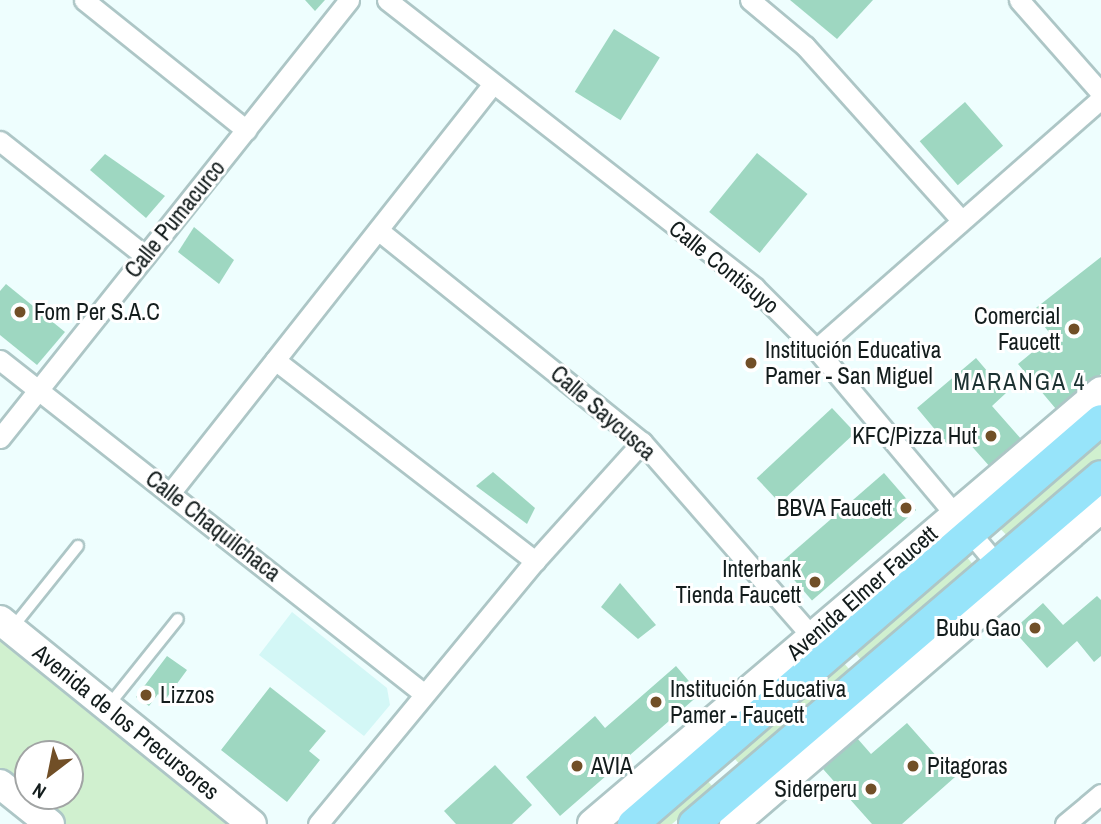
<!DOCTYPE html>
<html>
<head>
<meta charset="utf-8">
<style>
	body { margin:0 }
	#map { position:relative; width:1101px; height:824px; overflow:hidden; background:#eefefe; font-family:"Archivo Narrow",sans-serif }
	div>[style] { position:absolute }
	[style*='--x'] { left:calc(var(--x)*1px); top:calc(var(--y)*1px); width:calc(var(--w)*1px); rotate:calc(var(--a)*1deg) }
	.built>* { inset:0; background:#d3f7f6 }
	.green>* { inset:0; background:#d0f0cf; transform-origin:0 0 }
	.building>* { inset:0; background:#9ed7c1; transform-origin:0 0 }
	.roads { filter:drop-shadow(2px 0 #adc6c6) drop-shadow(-2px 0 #adc6c6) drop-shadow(0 2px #adc6c6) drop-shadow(0 -2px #adc6c6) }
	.service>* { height:10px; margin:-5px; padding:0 5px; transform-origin:5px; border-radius:5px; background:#fff }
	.minor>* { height:19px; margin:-9.5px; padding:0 9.5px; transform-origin:9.5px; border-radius:9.5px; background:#fff }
	.secondary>* { height:28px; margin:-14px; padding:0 14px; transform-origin:14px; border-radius:14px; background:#fff }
	.primary>* { height:30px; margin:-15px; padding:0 15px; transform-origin:15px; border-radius:15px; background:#97e4fa }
	.dots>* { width:19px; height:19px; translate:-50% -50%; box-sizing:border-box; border:4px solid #fff; border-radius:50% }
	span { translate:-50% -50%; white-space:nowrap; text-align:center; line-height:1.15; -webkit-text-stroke:6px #fff; paint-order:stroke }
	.street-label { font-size:23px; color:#131c1c }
	.poi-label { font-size:23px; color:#131c1c }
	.left { translate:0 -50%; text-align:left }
	.right { translate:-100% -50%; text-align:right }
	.neighbourhood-label { font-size:24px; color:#1d3232; letter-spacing:2px }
	.north { position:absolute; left:14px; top:740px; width:70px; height:70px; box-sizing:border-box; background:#fff; border:2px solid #a1a4a4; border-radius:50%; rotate:212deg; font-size:19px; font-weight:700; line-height:28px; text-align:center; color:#131c1c }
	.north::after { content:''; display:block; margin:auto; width:24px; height:32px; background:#714f27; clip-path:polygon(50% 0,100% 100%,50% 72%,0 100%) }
</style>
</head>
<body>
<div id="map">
	<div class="built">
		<i style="clip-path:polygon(292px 612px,387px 688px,390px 705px,364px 736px,259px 655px)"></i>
	</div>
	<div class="green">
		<i style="clip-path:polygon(1101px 432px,1101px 464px,1012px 541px,994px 522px)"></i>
		<i style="left:965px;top:555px;width:16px;height:147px;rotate:50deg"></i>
		<i style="clip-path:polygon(evenodd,0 637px,234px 824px,63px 824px,0 774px,0 637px,28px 754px,70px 754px,70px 796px,28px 796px,28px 754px)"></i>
		<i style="left:842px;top:661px;width:18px;height:145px;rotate:49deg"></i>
		<i style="clip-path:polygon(704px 777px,714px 788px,672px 824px,649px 824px)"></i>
	</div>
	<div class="building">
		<i style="clip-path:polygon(305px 0,325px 0,315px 11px)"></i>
		<i style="clip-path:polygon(790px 0,873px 0,837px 39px)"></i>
		<i style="left:614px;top:29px;width:54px;height:74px;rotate:32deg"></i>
		<i style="left:965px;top:102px;width:58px;height:60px;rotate:49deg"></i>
		<i style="left:757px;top:153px;width:65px;height:76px;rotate:39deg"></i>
		<i style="clip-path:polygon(105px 154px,165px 196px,146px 218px,90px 170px)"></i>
		<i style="clip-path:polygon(194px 227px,234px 260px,219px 284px,178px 252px)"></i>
		<i style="clip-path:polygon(1101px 257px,1101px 374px,1056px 409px,1018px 364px,1052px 336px,1032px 311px)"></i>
		<i style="clip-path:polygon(6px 284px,65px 332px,37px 365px,0 335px,0 291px)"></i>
		<i style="clip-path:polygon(976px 358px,1006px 393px,992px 406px,1022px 440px,991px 468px,960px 433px,947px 444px,917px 408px)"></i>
		<i style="left:832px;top:408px;width:34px;height:103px;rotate:47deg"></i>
		<i style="clip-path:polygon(493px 472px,535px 508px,527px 524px,476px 486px)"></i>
		<i style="left:884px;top:473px;width:49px;height:138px;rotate:49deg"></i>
		<i style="clip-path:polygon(620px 583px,656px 625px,638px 639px,601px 607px)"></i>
		<i style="clip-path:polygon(1097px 596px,1101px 600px,1101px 656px,1094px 662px,1077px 641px,1047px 668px,1013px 630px,1043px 603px,1063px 625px)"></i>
		<i style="clip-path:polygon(167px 656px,187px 670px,165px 700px,158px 694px,149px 706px,136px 697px)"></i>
		<i style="clip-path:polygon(676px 666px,700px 694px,560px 816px,526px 777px,595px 716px,605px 728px)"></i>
		<i style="clip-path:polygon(270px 687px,326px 731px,309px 751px,320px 760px,287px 802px,221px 750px)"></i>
		<i style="clip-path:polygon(907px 723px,955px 777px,902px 824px,872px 824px,823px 769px,857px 738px,871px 754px)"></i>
		<i style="clip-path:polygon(495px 765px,532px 805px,512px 824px,456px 824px,444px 811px)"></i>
	</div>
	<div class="roads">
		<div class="service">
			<i style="--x:13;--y:627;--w:104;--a:-51.3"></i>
			<i style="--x:109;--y:705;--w:110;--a:-51.3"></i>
		</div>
		<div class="minor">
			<i style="--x:84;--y:0;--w:208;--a:38.7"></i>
			<i style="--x:387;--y:0;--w:467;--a:38"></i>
			<i style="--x:755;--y:288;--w:86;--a:45"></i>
			<i style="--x:816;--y:349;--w:292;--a:50"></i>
			<i style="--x:750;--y:0;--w:72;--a:39.9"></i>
			<i style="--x:805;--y:46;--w:234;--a:48.1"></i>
			<i style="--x:1019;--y:0;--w:124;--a:48.6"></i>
			<i style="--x:0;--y:141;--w:185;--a:38.4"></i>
			<i style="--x:378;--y:230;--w:339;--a:38.8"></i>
			<i style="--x:642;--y:442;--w:269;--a:48.9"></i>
			<i style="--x:816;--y:349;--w:379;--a:-41.3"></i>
			<i style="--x:0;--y:360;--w:538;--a:38.21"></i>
			<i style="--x:275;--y:360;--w:329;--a:37.7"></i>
			<i style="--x:0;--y:438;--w:560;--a:-51.45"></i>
			<i style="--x:171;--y:492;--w:518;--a:-51.74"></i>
			<i style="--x:318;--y:824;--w:341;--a:-50.5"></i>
			<i style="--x:535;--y:561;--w:160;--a:-48"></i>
			<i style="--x:1065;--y:824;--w:47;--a:-39.8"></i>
		</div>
		<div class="secondary">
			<i style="--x:0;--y:620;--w:324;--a:39"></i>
			<i style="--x:0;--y:784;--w:64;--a:38.7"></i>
			<i style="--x:592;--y:824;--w:668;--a:-40.39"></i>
			<i style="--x:734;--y:824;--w:484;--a:-40.7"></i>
		</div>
		<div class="primary">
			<i style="--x:633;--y:824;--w:618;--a:-40.8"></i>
			<i style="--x:694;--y:824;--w:535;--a:-40.53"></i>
		</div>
	</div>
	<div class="dots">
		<i style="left:20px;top:312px;background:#714f27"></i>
		<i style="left:1074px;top:329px;background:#714f27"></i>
		<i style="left:751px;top:363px;background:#714f27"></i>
		<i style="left:991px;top:436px;background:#714f27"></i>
		<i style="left:906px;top:508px;background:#714f27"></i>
		<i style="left:815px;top:582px;background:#714f27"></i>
		<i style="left:1035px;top:628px;background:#714f27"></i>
		<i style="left:146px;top:695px;background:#714f27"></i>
		<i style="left:656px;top:702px;background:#714f27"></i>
		<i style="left:577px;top:766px;background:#714f27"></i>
		<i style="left:913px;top:766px;background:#714f27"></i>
		<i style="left:871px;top:789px;background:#714f27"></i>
	</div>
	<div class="street-label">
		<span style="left:175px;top:219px;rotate:-51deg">Calle Pumacurco</span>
		<span style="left:724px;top:267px;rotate:39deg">Calle Contisuyo</span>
		<span style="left:603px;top:413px;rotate:41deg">Calle Saycusca</span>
		<span style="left:213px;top:526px;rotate:38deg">Calle Chaquilchaca</span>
		<span style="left:862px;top:593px;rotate:-41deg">Avenida Elmer Faucett</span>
		<span style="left:126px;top:722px;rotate:39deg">Avenida de los Precursores</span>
	</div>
	<div class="poi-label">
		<span class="left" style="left:34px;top:312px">Fom Per S.A.C</span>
		<span class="right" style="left:1060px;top:329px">Comercial<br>Faucett</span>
		<span class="left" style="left:765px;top:363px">Institución Educativa<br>Pamer - San Miguel</span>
		<span class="right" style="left:977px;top:436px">KFC/Pizza Hut</span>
		<span class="right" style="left:892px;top:508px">BBVA Faucett</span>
		<span class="right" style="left:801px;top:582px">Interbank<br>Tienda Faucett</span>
		<span class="right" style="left:1021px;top:628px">Bubu Gao</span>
		<span class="left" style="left:670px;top:702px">Institución Educativa<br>Pamer - Faucett</span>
		<span class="left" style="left:160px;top:695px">Lizzos</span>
		<span class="left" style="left:591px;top:766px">AVIA</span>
		<span class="left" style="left:927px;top:766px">Pitagoras</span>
		<span class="right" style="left:857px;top:789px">Siderperu</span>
	</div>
	<div class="neighbourhood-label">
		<span style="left:1020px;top:382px">MARANGA 4</span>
	</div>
	<div class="north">N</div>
</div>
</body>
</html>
